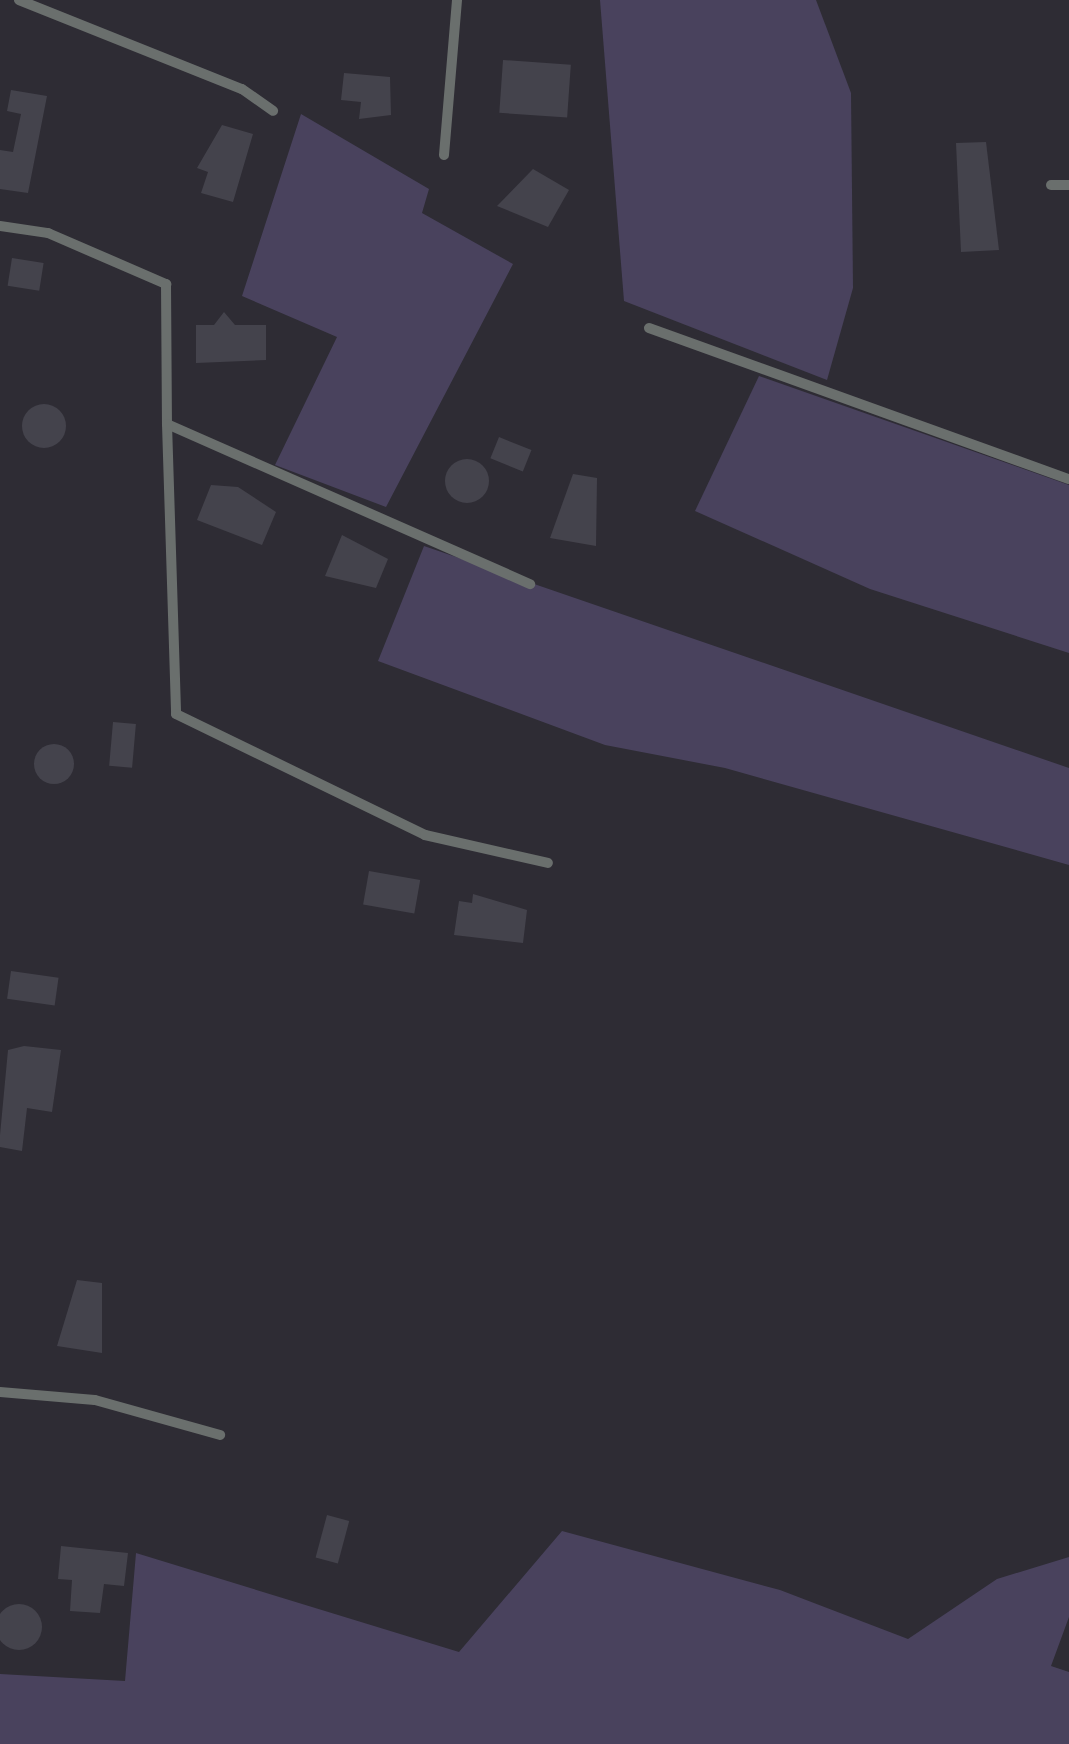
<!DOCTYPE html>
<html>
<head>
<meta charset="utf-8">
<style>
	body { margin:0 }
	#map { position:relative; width:1069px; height:1744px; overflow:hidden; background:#2e2c34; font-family:"Noto Serif",serif }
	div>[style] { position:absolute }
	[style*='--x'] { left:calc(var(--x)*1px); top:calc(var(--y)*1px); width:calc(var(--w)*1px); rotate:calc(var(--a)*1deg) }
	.green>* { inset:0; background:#49425d }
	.building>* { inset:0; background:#44434c; transform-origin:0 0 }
	.round { border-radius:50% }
	.service>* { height:10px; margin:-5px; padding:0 5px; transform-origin:5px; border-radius:5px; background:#6a6f6d }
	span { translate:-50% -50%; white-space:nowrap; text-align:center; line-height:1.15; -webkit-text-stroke:10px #2e2c34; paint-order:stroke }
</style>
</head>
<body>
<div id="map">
	<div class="green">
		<i style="clip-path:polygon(600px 0,816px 0,851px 93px,853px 288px,827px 380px,624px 301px)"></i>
		<i style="clip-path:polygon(301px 114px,429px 189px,422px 213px,513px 264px,386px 507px,275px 465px,337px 337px,242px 296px)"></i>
		<i style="clip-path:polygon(759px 376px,1069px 485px,1069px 653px,870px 589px,695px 511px)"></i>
		<i style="clip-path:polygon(424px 546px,1069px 768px,1069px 865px,725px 768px,605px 745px,378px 661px)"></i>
		<i style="clip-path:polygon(562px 1531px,780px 1590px,908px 1639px,997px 1579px,1069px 1557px,1069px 1617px,1051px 1666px,1069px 1672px,1069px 1744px,0 1744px,0 1674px,125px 1681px,136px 1553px,459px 1652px)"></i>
	</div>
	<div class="building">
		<i style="left:503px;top:60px;width:68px;height:53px;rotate:4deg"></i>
		<i style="clip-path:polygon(344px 73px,390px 77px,391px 115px,359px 119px,361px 102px,341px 100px)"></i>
		<i style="clip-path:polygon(11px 90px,47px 96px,28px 193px,0 189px,0 150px,13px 152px,21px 114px,7px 111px)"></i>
		<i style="clip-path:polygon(222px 125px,253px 134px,233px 202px,201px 193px,208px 172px,197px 168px)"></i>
		<i style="clip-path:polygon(986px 142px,999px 250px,961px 252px,956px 143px)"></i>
		<i style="clip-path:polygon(533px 169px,569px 190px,548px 227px,497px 206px)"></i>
		<i style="left:12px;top:258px;width:32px;height:28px;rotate:9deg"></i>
		<i style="clip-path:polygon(224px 312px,235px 325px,266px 325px,266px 360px,196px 363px,196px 325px,214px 325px)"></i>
		<i class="round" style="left:22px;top:404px;width:44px;height:44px"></i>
		<i style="left:499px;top:437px;width:35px;height:23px;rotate:22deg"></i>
		<i class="round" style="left:445px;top:459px;width:44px;height:44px"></i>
		<i style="clip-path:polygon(573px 474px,597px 478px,596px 546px,550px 538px)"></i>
		<i style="clip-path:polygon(211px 485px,238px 487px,276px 512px,262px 545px,197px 520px)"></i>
		<i style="clip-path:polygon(342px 535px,388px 559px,376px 588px,325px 576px)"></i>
		<i style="left:113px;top:722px;width:23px;height:44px;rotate:5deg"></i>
		<i class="round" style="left:34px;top:744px;width:40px;height:40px"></i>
		<i style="left:369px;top:871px;width:52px;height:34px;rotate:10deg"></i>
		<i style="clip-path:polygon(473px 894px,527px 910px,523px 943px,454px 935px,459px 901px,472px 903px)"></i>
		<i style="left:11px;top:971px;width:48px;height:28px;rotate:8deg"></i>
		<i style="clip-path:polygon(24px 1046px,61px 1050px,52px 1112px,27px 1108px,22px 1151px,0 1147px,0 1135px,8px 1050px)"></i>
		<i style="clip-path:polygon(77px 1280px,102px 1283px,102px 1353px,57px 1346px)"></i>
		<i style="left:327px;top:1515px;width:23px;height:44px;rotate:15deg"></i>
		<i style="clip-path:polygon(61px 1546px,128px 1553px,124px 1586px,104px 1584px,100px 1613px,70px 1611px,72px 1580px,58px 1579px)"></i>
		<i class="round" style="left:-4px;top:1604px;width:46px;height:46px"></i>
	</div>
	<div class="service">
		<i style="--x:19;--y:0;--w:240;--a:21.8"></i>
		<i style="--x:242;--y:89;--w:38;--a:35"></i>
		<i style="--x:444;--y:155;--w:156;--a:-85.2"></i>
		<i style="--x:1051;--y:185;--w:18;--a:0"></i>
		<i style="--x:0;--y:226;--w:49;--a:8.3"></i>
		<i style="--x:48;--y:233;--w:129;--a:23.4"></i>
		<i style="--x:166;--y:284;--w:140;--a:89.6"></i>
		<i style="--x:167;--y:424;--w:397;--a:23.8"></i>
		<i style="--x:649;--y:328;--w:446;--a:19.8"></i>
		<i style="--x:167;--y:424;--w:290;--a:88.2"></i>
		<i style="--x:176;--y:714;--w:277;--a:25.9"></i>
		<i style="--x:425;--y:835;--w:126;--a:12.8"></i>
		<i style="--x:0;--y:1392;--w:95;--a:4.8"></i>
		<i style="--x:95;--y:1400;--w:130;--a:15.6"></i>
	</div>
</div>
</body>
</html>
